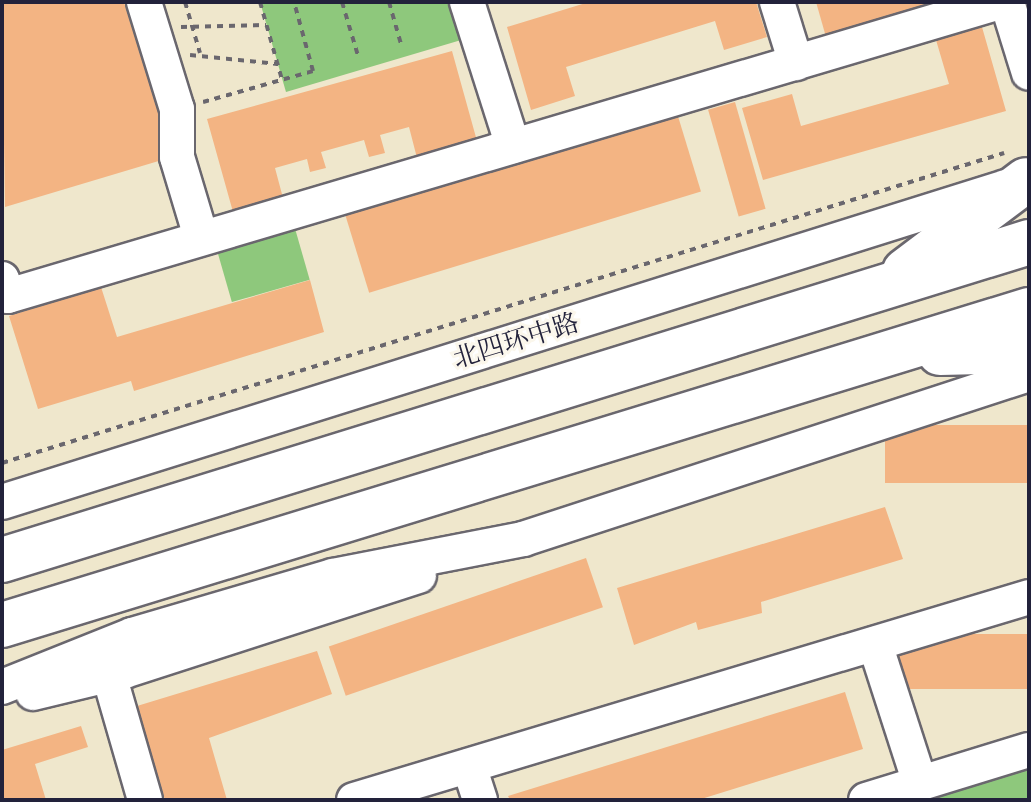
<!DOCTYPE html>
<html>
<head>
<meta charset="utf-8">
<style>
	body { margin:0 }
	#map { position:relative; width:1031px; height:802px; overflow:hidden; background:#efe7cc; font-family:Cardo,"Noto Serif SC",serif }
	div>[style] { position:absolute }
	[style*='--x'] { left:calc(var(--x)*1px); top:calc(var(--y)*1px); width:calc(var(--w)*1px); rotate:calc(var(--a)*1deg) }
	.green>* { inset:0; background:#8ec87c; transform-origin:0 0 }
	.building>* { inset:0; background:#f3b483; transform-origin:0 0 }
	.path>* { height:4px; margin-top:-2px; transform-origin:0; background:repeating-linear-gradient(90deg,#6a676e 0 6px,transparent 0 12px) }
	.roads { filter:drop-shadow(2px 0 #6a676e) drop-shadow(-2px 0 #6a676e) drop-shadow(0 2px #6a676e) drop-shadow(0 -2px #6a676e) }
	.minor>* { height:34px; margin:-17px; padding:0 17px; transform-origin:17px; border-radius:17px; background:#fff }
	.highway>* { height:44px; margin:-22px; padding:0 22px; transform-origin:22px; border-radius:22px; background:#fff }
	span { translate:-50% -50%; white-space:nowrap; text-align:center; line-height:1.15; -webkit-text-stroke:6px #fbf7ec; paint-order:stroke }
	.street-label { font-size:26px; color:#22223b }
	.frame { position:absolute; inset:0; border:4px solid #22223b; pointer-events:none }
</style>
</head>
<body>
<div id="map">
	<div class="green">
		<i style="clip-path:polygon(260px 2px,467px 2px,478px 35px,286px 92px)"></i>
		<i style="left:294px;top:225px;width:57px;height:81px;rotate:74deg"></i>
		<i style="clip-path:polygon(1029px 750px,1029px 800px,925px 800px,920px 783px)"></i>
	</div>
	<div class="building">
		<i style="clip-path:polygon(2px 2px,124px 2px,172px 157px,5px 207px)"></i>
		<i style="clip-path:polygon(589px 2px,756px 2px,767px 37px,724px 50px,715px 21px,566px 67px,575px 96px,531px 110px,507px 27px)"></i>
		<i style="clip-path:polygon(816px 2px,942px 2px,826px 37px)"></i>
		<i style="clip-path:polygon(982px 27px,1006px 111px,763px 180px,742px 108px,792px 94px,801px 126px,949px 84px,936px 40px)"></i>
		<i style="clip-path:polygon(452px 51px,477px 141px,417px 158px,409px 127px,380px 135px,385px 153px,369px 157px,364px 140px,321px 152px,326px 168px,310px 172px,307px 159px,275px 168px,283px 198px,233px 212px,207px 119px)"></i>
		<i style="left:735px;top:102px;width:111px;height:28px;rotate:74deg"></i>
		<i style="left:677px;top:113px;width:82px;height:347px;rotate:73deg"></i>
		<i style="clip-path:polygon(310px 280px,324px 332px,134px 391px,131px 381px,38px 409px,9px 316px,101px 287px,117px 337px)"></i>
		<i style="left:1029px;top:425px;width:58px;height:144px;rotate:90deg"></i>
		<i style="clip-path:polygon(885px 507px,903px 559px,761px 602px,762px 613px,698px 630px,696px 622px,634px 645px,617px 588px)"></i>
		<i style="left:586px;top:558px;width:52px;height:272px;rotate:71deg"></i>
		<i style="left:1029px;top:634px;width:55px;height:131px;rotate:90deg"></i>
		<i style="clip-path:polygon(317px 651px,332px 694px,209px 738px,227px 800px,165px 800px,137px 706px)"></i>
		<i style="clip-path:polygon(845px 692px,863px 749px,698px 800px,510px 800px,508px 796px)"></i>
		<i style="clip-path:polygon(81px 726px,88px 747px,35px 764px,46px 800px,2px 800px,2px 750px)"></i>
	</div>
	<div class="path">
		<i style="--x:185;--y:2;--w:53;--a:73.6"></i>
		<i style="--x:260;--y:2;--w:81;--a:74.2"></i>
		<i style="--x:342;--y:2;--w:59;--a:73.4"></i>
		<i style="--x:389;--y:2;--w:44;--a:74.1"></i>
		<i style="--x:181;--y:27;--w:85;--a:-1.3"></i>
		<i style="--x:190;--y:55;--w:88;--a:5.8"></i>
		<i style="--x:203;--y:102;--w:114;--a:-15.7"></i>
		<i style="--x:313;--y:71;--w:72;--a:-105.4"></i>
		<i style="--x:2;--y:463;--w:1049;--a:-17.19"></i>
	</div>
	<div class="roads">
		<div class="minor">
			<i style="--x:144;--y:2;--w:112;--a:72.9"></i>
			<i style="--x:177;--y:109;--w:48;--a:90"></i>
			<i style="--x:177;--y:157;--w:84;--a:73.3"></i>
			<i style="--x:467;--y:2;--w:151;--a:72.3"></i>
			<i style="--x:777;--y:2;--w:64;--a:72.7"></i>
			<i style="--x:1007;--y:2;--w:74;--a:72.8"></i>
			<i style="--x:2;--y:279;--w:18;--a:71"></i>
			<i style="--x:8;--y:296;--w:1035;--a:-16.51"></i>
			<i style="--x:2;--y:502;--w:1052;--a:-17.42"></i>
			<i style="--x:875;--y:644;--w:146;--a:72.1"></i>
			<i style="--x:109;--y:675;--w:130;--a:73.9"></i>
			<i style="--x:2;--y:687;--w:140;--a:-21.8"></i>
			<i style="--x:132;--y:635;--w:209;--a:-16.4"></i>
			<i style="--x:333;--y:576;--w:194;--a:-11"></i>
			<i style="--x:523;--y:539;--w:532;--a:-18.06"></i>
			<i style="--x:33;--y:693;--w:94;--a:-13.6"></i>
			<i style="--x:124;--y:671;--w:310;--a:-17.9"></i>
			<i style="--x:469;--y:766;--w:36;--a:72"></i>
			<i style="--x:354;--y:800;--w:705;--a:-16.74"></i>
			<i style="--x:866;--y:800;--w:170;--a:-17.1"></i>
		</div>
		<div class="highway">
			<i style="--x:905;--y:271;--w:151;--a:-36.9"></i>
			<i style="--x:940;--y:353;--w:89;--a:-1.3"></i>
			<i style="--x:2;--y:560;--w:1075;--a:-17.2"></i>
			<i style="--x:2;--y:625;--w:1074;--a:-17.05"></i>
		</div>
	</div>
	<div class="street-label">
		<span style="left:516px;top:341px;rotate:-17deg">北四环中路</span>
	</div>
	<div class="frame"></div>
</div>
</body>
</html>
